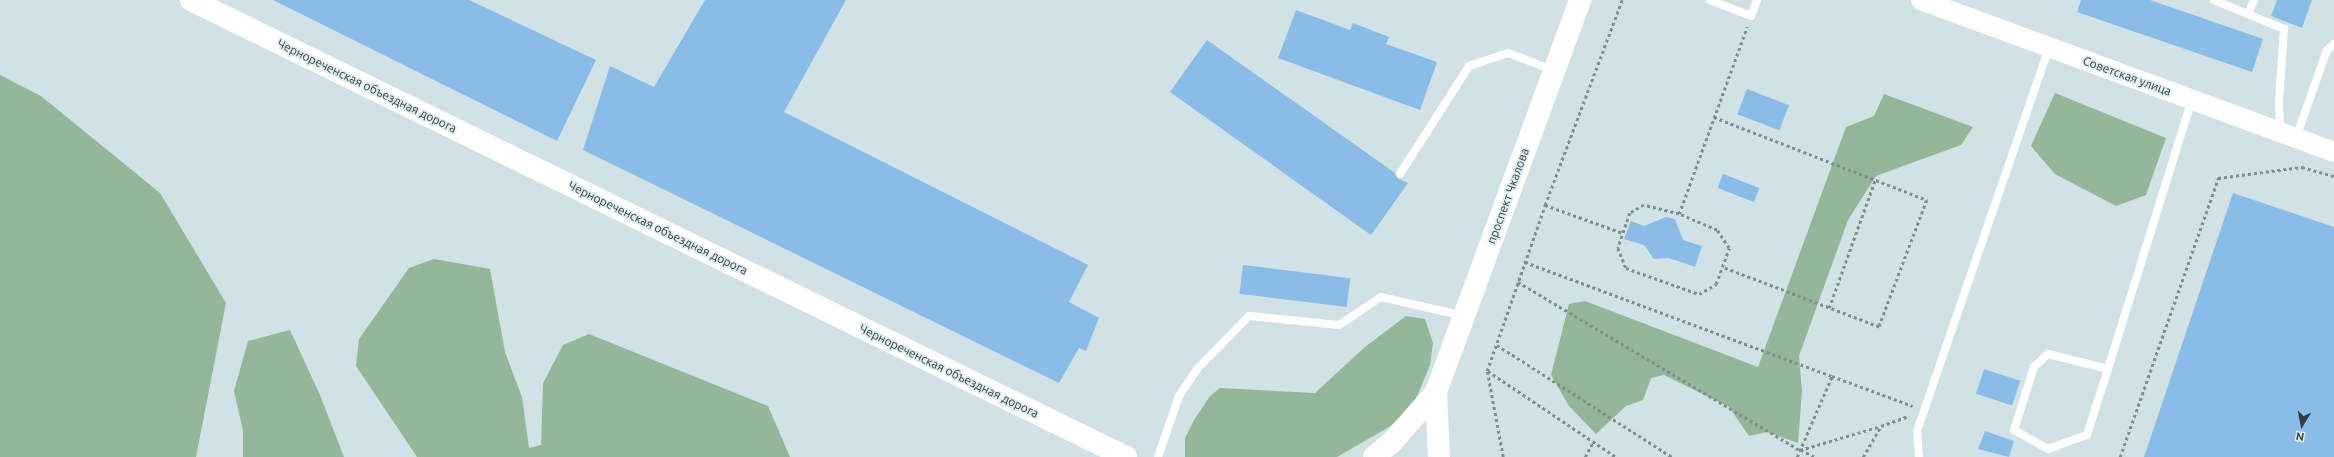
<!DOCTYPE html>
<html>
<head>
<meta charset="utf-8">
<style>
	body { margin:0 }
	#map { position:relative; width:2334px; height:457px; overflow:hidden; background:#d1e2e6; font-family:Ubuntu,sans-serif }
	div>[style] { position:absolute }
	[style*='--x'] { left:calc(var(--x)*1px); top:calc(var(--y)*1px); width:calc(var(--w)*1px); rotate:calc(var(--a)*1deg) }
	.green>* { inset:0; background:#94b699 }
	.building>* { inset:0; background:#8abce8; transform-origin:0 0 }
	.path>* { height:2.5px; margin-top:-1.25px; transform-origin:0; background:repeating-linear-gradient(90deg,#818d8f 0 3px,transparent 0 6px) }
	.service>* { height:8px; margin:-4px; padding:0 4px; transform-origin:4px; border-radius:4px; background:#fff }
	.tertiary>* { height:20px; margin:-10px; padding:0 10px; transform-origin:10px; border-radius:10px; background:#fff }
	.secondary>* { height:22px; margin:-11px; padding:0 11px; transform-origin:11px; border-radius:11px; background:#fff }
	span { translate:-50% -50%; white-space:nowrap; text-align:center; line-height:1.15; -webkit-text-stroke:3.5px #deeff3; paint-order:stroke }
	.street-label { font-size:12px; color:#363d3e }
	.north { position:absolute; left:2282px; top:405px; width:40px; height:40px; -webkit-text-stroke:3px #deeff3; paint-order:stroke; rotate:190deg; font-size:11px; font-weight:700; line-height:16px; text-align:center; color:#363d3e }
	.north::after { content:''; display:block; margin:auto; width:14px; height:18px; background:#363d3e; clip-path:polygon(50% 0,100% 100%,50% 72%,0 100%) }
</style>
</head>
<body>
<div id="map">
	<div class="green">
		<i style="clip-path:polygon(0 75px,41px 96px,160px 193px,226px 303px,196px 457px,0 457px)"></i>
		<i style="clip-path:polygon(2055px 93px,2166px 138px,2146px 195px,2116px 206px,2055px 174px,2031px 146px)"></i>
		<i style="clip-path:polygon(1884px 94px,1973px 127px,1961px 145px,1876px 176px,1848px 220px,1799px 356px,1802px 391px,1798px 443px,1767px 432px,1749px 436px,1729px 407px,1664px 375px,1651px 378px,1643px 400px,1626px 406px,1596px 434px,1569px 406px,1551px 375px,1569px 304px,1585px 301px,1758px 367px,1846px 127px,1874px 116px)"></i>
		<i style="clip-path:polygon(434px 259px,490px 269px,505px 352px,522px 397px,529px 448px,541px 445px,543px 383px,563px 345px,589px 334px,768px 406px,790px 457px,417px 457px,356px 366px,359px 339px,409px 268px)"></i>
		<i style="clip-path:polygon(1406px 316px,1425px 319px,1433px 343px,1430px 365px,1413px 406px,1389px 427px,1337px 457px,1185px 457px,1185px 438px,1194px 420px,1210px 396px,1220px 388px,1315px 393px,1365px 347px)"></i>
		<i style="clip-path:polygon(290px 330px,320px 395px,344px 457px,243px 457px,243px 431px,234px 391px,248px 341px)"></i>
	</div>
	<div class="building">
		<i style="clip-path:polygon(273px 0,469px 0,596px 60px,557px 141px)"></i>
		<i style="clip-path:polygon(705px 0,846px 0,784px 112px,1088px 265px,1069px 302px,1099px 318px,1086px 351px,1079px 348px,1059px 383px,583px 150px,610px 66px,654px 87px)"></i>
		<i style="clip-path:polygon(2081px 0,2150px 0,2263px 39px,2252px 72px,2077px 12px)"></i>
		<i style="clip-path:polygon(2277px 0,2312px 0,2302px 28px,2271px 16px)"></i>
		<i style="clip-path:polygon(1296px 10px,1350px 30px,1353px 23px,1389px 37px,1386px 44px,1437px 62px,1420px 110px,1278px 58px)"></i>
		<i style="clip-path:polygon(1207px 40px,1395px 173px,1397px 178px,1408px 183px,1371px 235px,1170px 92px)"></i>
		<i style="left:1747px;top:89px;width:45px;height:27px;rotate:21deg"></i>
		<i style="left:1723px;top:174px;width:39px;height:15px;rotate:21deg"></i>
		<i style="clip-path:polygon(2233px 193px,2334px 227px,2334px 457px,2144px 457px)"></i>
		<i style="clip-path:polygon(1666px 217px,1675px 219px,1683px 240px,1702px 246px,1695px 267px,1669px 258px,1654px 259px,1644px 245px,1624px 239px,1631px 221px,1644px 226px)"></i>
		<i style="left:1243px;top:265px;width:108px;height:29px;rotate:7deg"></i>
		<i style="left:1984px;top:369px;width:38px;height:26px;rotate:18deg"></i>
		<i style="clip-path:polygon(1985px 431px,2014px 441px,2009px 457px,1978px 449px)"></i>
	</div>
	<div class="path">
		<i style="--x:1714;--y:117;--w:229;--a:21.3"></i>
		<i style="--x:1927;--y:200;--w:136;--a:110.7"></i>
		<i style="--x:1879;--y:327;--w:168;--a:-159.1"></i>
		<i style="--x:1545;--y:205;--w:83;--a:19.7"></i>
		<i style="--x:1679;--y:214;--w:36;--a:-166"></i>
		<i style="--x:1644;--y:205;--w:16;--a:150"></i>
		<i style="--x:1630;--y:213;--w:37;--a:109"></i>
		<i style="--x:1618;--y:248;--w:22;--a:68"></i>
		<i style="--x:1626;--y:268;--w:77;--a:19.6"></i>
		<i style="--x:1699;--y:294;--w:20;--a:-30"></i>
		<i style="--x:1716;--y:284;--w:38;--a:-70"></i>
		<i style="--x:1729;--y:248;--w:22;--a:-124"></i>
		<i style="--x:1717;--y:230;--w:41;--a:-157.2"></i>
		<i style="--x:1679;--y:214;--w:199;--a:-70"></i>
		<i style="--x:1525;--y:262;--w:327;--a:20.4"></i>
		<i style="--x:1518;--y:282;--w:328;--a:30.8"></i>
		<i style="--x:1829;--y:308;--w:136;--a:-70.2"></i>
		<i style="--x:1497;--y:345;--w:208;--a:32.6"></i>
		<i style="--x:1488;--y:371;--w:154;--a:33.9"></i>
		<i style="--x:1503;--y:457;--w:87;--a:-100.5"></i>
		<i style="--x:1487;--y:371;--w:176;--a:-70.7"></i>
		<i style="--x:1545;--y:205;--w:219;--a:-69.4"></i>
		<i style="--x:1585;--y:457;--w:17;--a:-62"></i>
		<i style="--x:1797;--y:457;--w:88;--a:-66.6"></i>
		<i style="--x:1832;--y:376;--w:86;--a:20.3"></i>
		<i style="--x:1814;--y:457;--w:16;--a:-153"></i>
		<i style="--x:1800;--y:450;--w:84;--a:-16.5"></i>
		<i style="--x:1863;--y:457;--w:36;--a:-60"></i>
		<i style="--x:1881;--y:426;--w:30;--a:-20"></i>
		<i style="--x:2120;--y:457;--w:296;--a:-70.6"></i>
		<i style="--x:2218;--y:178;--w:85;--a:-7.5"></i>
		<i style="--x:2302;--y:167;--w:33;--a:16"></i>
	</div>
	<div class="service">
		<i style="--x:1710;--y:0;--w:44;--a:21.3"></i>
		<i style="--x:1751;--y:16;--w:17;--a:-69"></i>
		<i style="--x:2214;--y:0;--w:76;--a:22.5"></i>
		<i style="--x:2284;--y:29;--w:72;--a:94"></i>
		<i style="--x:2279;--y:101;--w:31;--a:88"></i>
		<i style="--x:2249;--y:12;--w:13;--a:-67"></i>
		<i style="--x:2296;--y:138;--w:93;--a:-70.6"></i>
		<i style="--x:2327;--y:50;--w:9;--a:-41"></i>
		<i style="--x:1400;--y:174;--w:128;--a:-57.4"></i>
		<i style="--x:1469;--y:66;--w:41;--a:-18.4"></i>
		<i style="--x:1508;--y:53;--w:48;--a:20.7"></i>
		<i style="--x:2048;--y:354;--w:62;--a:14"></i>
		<i style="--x:2108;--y:369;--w:69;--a:107.7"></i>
		<i style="--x:2087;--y:435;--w:41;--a:160.3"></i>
		<i style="--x:2048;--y:449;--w:39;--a:-151"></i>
		<i style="--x:2014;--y:430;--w:66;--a:-72.4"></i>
		<i style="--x:2034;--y:367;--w:19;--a:-43"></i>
		<i style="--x:2108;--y:369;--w:282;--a:-72.7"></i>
		<i style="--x:1158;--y:457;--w:65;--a:-71"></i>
		<i style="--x:1179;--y:396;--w:32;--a:-56"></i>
		<i style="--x:1197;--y:369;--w:74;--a:-45.5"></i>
		<i style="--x:1249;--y:316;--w:90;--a:5.7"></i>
		<i style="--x:1339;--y:325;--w:50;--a:-33.7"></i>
		<i style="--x:1381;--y:297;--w:85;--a:12.9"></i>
		<i style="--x:1919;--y:457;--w:26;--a:-94"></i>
		<i style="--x:1917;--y:431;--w:405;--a:-71"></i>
	</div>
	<div class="tertiary">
		<i style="--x:1921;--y:0;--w:440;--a:20.2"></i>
	</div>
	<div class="secondary">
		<i style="--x:191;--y:0;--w:1041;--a:26.05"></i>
		<i style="--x:1436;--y:392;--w:65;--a:87.4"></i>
		<i style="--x:1374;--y:457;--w:25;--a:-40"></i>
		<i style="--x:1393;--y:441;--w:65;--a:-48.7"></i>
		<i style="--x:1436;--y:392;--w:418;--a:-69.8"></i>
	</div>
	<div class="street-label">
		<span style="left:2127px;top:76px;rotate:20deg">Советская улица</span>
		<span style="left:367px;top:86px;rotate:26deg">Чернореченская объездная дорога</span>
		<span style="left:1508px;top:196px;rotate:-70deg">проспект Чкалова</span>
		<span style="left:658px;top:228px;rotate:26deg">Чернореченская объездная дорога</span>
		<span style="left:949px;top:371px;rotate:26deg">Чернореченская объездная дорога</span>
	</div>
	<div class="north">N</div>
</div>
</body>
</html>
